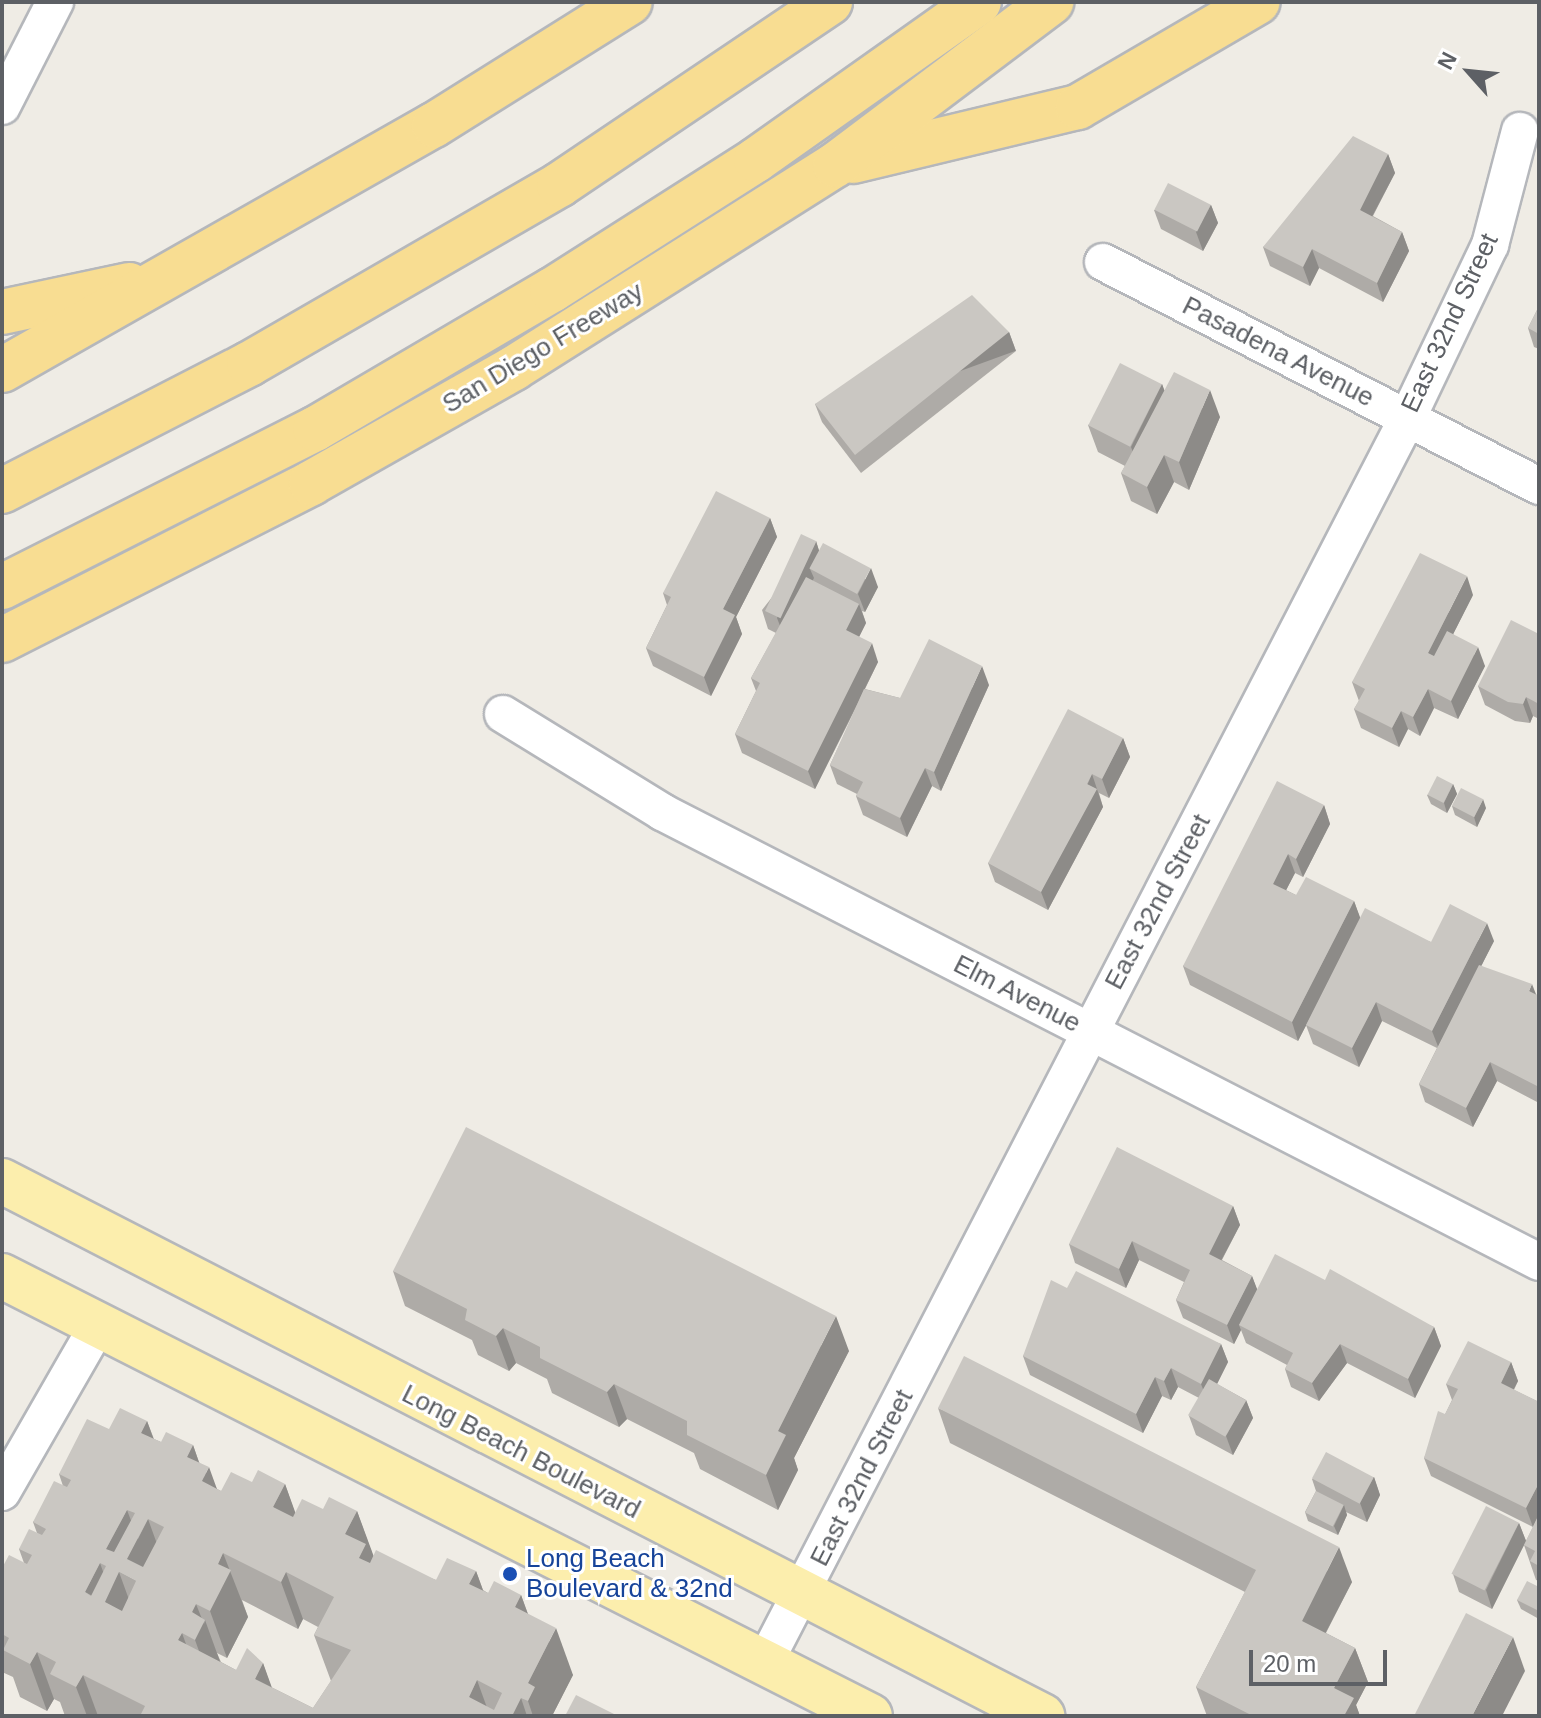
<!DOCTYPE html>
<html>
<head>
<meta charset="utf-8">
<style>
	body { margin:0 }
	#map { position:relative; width:1541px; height:1718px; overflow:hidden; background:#efece5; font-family:Helvetica,sans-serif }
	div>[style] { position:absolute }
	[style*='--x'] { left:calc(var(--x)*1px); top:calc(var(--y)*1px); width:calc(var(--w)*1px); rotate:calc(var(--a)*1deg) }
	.roads { filter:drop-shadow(2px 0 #b5b7bb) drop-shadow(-2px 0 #b5b7bb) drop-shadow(0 2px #b5b7bb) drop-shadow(0 -2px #b5b7bb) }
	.street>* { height:36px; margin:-18px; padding:0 18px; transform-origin:18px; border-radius:18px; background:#fff }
	.primary>* { height:44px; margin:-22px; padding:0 22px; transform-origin:22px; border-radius:22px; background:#fceead }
	.highway>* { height:44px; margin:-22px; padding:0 22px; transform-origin:22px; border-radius:22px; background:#f8dd92 }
	.wall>* { inset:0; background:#aeaba7 }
	.shaded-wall>* { inset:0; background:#8d8b88; transform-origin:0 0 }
	.building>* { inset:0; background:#cac7c2; transform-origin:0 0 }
	.dots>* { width:22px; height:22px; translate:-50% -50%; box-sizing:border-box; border:4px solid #fff; border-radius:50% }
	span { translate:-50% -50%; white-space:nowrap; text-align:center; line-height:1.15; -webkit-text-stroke:6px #fff; paint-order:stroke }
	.street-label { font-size:26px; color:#5d6065 }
	.transit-label { font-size:26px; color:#164399 }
	.left { translate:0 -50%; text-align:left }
	.frame { position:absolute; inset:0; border:4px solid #5d6065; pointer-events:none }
	.north { position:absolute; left:1429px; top:32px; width:80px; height:80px; -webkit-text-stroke:6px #fff; paint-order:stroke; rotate:297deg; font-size:22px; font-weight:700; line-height:32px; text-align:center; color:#5d6065 }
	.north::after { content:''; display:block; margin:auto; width:28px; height:36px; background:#5d6065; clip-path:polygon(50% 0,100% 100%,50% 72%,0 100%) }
	.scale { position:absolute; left:1249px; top:1650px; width:138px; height:36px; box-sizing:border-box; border:4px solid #5d6065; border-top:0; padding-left:10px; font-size:24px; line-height:28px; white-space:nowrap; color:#5d6065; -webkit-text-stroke:6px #fff; paint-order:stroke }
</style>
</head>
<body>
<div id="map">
	<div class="roads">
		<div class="street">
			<i style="--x:2;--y:106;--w:117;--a:-63"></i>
			<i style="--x:1103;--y:262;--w:490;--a:27.2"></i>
			<i style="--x:503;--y:714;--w:187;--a:31.6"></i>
			<i style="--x:662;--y:812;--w:986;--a:27.16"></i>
			<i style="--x:2;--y:1492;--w:190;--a:-60.1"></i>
			<i style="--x:766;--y:1660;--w:1397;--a:-62.68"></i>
			<i style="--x:1407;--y:419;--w:193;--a:-64.5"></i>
			<i style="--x:1490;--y:245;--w:118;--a:-75.3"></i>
		</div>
		<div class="primary">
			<i style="--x:2;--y:1181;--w:1170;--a:27.22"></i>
			<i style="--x:2;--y:1276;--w:973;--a:26.88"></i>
		</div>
		<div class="highway">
			<i style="--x:853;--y:161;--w:231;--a:-13.5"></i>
			<i style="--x:1078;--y:107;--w:208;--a:-30.3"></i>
			<i style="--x:2;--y:312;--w:130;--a:-12"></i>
			<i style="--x:2;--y:370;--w:497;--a:-29.6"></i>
			<i style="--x:434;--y:125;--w:231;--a:-32.1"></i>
			<i style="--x:2;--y:491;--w:278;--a:-27.2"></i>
			<i style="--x:249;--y:364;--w:358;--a:-30"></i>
			<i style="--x:559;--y:185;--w:327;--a:-34"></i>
			<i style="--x:2;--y:587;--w:351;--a:-26.8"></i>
			<i style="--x:315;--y:429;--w:275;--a:-30.4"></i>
			<i style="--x:552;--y:290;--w:242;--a:-32.5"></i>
			<i style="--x:756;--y:160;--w:273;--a:-35.3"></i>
			<i style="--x:2;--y:640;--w:347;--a:-26.9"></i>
			<i style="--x:311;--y:483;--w:233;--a:-29.5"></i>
			<i style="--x:514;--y:368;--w:380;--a:-32.3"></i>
			<i style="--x:835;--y:165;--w:271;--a:-37"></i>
		</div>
	</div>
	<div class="wall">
		<i style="clip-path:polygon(1388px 154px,1395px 173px,1373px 216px,1402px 232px,1409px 251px,1383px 302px,1319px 268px,1310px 286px,1270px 266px,1263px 247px)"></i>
		<i style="clip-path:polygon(1211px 205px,1218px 223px,1203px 251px,1161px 229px,1154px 210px)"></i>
		<i style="clip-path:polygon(1539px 306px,1539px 349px,1534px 347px,1528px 328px)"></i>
		<i style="clip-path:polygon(1009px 332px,1016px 351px,861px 473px,822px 422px,815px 404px)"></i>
		<i style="clip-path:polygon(1162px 384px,1164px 390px,1220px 417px,1189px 490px,1174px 482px,1157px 514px,1131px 501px,1121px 473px,1125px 466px,1098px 452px,1088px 425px)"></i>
		<i style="clip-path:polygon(770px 518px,777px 537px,736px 617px,742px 634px,711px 696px,653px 666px,646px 648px,667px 605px,663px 593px)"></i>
		<i style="clip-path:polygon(816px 541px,819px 551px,878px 587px,865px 612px,862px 611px,866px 623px,859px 637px,878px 662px,865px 689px,900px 698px,989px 685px,941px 791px,932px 786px,907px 837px,863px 815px,856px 796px,857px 794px,837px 784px,830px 765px,861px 698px,815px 789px,742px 753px,735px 734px,756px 691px,751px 678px,776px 633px,768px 629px,762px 610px)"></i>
		<i style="clip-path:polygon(1473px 595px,1453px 634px,1485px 666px,1458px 719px,1434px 708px,1420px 736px,1408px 729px,1399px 747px,1361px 728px,1354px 709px,1359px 701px,1352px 682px)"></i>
		<i style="clip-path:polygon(1539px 634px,1539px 719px,1533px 716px,1530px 723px,1515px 721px,1485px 705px,1478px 686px)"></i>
		<i style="clip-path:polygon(1123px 738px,1130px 757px,1109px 798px,1099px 793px,1103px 807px,1048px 910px,995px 882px,988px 863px)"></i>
		<i style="clip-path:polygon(1453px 784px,1457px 794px,1447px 813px,1431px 804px,1427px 795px)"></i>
		<i style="clip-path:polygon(1324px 805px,1330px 824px,1303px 877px,1295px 873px,1286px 890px,1296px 895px,1354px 901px,1360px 918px,1431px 942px,1494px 941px,1481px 966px,1539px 996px,1539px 1103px,1497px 1081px,1473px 1127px,1425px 1102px,1419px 1084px,1437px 1048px,1382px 1021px,1359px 1067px,1313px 1044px,1306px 1025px,1298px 1041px,1190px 985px,1183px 966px)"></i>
		<i style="clip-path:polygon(1452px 806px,1486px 808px,1477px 827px,1455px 815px)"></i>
		<i style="clip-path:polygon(1233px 1206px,1240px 1225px,1222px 1260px,1252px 1276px,1257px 1290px,1325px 1280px,1434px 1327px,1441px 1346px,1415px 1398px,1347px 1363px,1319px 1401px,1291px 1387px,1285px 1369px,1287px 1365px,1246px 1343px,1241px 1330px,1234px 1344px,1183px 1318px,1176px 1300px,1184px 1282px,1139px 1260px,1126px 1288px,1075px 1263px,1069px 1244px)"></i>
		<i style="clip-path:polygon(393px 1271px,849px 1351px,794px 1458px,798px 1470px,778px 1510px,700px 1469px,694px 1453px,627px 1419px,619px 1427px,552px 1393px,547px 1379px,516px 1363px,509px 1371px,478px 1355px,472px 1340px,405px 1306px)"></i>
		<i style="clip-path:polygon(1067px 1288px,1221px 1344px,1228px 1362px,1217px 1384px,1246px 1400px,1253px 1418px,1233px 1455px,1196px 1435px,1189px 1416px,1199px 1398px,1178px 1387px,1171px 1400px,1162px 1396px,1143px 1433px,1030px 1375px,1023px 1356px)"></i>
		<i style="clip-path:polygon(1511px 1362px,1518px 1381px,1514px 1390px,1539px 1402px,1539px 1581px,1536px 1580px,1524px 1545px,1492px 1609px,1459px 1592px,1453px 1574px,1519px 1523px,1526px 1541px,1533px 1527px,1431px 1476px,1424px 1458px,1452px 1400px,1446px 1384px)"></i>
		<i style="clip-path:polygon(938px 1408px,1352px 1582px,1326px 1633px,1355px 1648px,1368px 1682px,1356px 1705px,1360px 1716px,1207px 1716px,1196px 1687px,1245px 1592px,950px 1443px)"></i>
		<i style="clip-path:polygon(evenodd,147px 1421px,154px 1439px,161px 1442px,193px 1445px,199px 1462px,217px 1489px,221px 1491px,252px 1482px,285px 1484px,295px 1513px,323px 1509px,357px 1511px,373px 1556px,436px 1580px,476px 1571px,483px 1590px,488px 1593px,521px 1595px,528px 1614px,573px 1675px,552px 1716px,65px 1716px,60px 1702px,54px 1699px,47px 1711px,20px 1697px,13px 1677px,2px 1672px,2px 1568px,24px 1563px,19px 1549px,37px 1533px,33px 1522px,63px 1486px,59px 1474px,147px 1421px,242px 1600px,298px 1629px,303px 1619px,318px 1627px,314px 1635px,331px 1681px,313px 1708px,271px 1687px,263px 1663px,236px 1670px,221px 1662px,217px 1653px,227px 1658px,248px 1617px,242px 1600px)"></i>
		<i style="clip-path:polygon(1374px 1477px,1380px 1495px,1367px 1522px,1346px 1512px,1347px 1515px,1338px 1535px,1308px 1521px,1305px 1512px,1316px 1491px,1312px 1479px)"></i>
		<i style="clip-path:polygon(1539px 1587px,1539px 1619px,1521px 1609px,1517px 1600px)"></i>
	</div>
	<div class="shaded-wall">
		<i style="clip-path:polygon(1388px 154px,1395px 173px,1366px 228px,1360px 210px)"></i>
		<i style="clip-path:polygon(1211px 205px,1218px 223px,1203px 251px,1196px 232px)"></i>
		<i style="clip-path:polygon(1402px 232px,1409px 251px,1383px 302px,1377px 283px)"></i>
		<i style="clip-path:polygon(1312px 249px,1319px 268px,1310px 286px,1303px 267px)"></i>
		<i style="left:1009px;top:332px;width:20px;height:197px;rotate:70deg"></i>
		<i style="clip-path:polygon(1162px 384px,1172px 411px,1141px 474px,1131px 447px)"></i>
		<i style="clip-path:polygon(1210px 390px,1220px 417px,1189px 490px,1179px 462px)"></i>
		<i style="clip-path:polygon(1164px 455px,1174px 482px,1157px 514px,1147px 487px)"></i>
		<i style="clip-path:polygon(770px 518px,777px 537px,736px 617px,742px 634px,711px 696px,704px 677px,723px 609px)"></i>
		<i style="clip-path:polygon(816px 541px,822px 560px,810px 569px,814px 578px,784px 636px,777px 618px)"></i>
		<i style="clip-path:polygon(871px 568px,878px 587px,865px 612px,858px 594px)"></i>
		<i style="clip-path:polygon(1467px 576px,1473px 595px,1434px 672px,1428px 653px)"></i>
		<i style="clip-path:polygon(859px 604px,866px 623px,853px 649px,846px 630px)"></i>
		<i style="clip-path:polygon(872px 643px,878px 662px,815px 789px,808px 771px)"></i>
		<i style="clip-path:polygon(1478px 647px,1485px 666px,1458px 719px,1451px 701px)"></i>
		<i style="clip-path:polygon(982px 666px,989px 685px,941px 791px,934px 772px)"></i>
		<i style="clip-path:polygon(1428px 689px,1434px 708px,1420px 736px,1413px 717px)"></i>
		<i style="clip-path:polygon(1526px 697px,1533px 716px,1530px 723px,1523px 704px)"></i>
		<i style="clip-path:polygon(1401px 711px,1408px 729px,1399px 747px,1392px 728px)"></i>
		<i style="clip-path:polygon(1123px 738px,1130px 757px,1109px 798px,1102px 779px)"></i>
		<i style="clip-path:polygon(925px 768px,932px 786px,907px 837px,900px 818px)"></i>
		<i style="clip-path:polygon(1092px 774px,1103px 807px,1048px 910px,1041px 892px)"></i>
		<i style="clip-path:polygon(1453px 784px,1457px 794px,1447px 813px,1444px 803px)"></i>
		<i style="clip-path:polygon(1483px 799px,1486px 808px,1477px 827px,1474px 817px)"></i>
		<i style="clip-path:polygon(1324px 805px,1330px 824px,1303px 877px,1296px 859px)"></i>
		<i style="clip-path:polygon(1288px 854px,1295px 873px,1280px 902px,1273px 884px)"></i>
		<i style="clip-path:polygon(1354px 901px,1361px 920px,1298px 1041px,1292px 1022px)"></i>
		<i style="clip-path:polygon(1487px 923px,1494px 941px,1439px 1049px,1432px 1031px)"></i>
		<i style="clip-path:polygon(1532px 984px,1539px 1002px,1529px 991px)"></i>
		<i style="clip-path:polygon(1376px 1002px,1382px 1021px,1359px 1067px,1352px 1048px)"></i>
		<i style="clip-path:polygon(1490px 1062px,1497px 1081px,1473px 1127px,1466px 1108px)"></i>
		<i style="clip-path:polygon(1233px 1206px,1240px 1225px,1215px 1272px,1209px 1254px)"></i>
		<i style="clip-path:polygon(1132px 1241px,1139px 1260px,1126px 1288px,1119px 1269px)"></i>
		<i style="clip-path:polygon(1252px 1276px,1259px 1294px,1239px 1325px,1241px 1330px,1234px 1344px,1227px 1325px)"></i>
		<i style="clip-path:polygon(836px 1316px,849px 1351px,794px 1458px,798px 1470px,778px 1510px,766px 1475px,778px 1431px)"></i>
		<i style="clip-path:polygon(1434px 1327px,1441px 1346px,1415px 1398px,1408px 1379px)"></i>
		<i style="clip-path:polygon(503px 1328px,516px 1363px,509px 1371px,496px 1336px)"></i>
		<i style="clip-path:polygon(1221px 1344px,1228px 1362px,1208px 1402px,1201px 1384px)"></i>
		<i style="clip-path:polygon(1340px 1344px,1347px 1363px,1319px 1401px,1312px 1383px)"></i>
		<i style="clip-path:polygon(1511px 1362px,1518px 1381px,1507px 1402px,1501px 1383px)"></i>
		<i style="clip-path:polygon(1171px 1368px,1178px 1387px,1171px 1400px,1164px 1381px)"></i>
		<i style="clip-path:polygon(1155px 1377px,1162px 1396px,1143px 1433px,1136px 1414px)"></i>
		<i style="clip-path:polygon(614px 1384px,627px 1419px,619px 1427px,607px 1392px)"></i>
		<i style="clip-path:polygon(1246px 1400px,1253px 1418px,1233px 1455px,1226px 1436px)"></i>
		<i style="clip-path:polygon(147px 1421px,164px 1468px,141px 1433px)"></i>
		<i style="clip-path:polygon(193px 1445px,204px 1477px,209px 1467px,226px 1514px,219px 1528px,187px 1457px)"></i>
		<i style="clip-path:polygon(1374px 1477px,1380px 1495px,1367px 1522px,1360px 1503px)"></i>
		<i style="clip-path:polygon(1539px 1483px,1539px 1515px,1533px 1527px,1526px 1508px)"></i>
		<i style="clip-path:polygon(285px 1484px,302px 1531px,273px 1507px)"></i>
		<i style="clip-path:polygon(1344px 1505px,1347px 1515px,1338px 1535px,1334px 1526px)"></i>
		<i style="clip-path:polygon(127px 1510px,138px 1539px,148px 1519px,165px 1566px,136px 1581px,119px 1572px,136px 1619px,85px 1592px,100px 1563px,110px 1591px,106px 1549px)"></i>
		<i style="clip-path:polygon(357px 1511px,374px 1557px,365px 1574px,345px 1534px)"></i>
		<i style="clip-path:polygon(1519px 1523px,1526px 1541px,1492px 1609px,1486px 1590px)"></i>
		<i style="clip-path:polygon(1339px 1547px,1352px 1582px,1314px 1655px,1302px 1621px)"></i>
		<i style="clip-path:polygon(223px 1553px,248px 1617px,227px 1658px,210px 1611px,218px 1564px)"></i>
		<i style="clip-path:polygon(476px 1571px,493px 1618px,469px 1584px)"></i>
		<i style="clip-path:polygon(286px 1572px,303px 1619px,298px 1629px,281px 1582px)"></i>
		<i style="clip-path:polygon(521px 1595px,538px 1642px,515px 1607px)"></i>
		<i style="clip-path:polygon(196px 1604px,204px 1624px,205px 1620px,222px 1667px,212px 1687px,195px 1640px,192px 1612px)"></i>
		<i style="clip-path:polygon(556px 1628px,573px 1675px,552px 1716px,533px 1716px,528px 1701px,528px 1683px)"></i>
		<i style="clip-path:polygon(182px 1633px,199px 1680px,178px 1640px)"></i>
		<i style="clip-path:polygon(1513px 1637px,1525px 1671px,1502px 1716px,1472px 1716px)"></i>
		<i style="clip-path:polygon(1355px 1648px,1368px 1682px,1356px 1705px,1360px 1716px,1344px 1716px,1334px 1688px)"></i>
		<i style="clip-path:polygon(37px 1652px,54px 1699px,47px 1711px,30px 1664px)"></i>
		<i style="clip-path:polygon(263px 1663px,280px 1710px,255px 1679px)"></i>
		<i style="clip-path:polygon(83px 1675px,98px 1716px,87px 1716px,76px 1687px)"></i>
		<i style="clip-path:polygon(477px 1680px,490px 1716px,469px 1697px)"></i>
		<i style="clip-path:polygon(521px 1698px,527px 1716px,512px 1716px)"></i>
	</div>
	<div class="building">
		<i style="clip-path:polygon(1353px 136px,1388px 154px,1360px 210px,1402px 232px,1377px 283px,1312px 249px,1303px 267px,1263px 247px)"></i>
		<i style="left:1168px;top:183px;width:48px;height:30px;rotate:27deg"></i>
		<i style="clip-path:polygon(972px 295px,1009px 332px,855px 455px,815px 404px)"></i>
		<i style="clip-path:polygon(1539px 306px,1539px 334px,1528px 328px)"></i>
		<i style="left:1120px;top:363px;width:47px;height:70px;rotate:27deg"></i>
		<i style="clip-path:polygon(1174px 372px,1210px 390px,1179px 462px,1164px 455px,1147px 487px,1121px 473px)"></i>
		<i style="clip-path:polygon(716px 491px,770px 518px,723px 609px,735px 615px,704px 677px,646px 648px,671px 597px,663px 593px)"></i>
		<i style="left:801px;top:534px;width:17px;height:85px;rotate:25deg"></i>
		<i style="left:823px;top:543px;width:54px;height:29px;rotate:28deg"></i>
		<i style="clip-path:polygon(1420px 553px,1467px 576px,1428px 653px,1434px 656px,1447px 631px,1478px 647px,1451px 701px,1428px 689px,1413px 717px,1401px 711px,1392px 728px,1354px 709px,1365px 689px,1352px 682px)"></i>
		<i style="clip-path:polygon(806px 577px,859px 604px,846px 630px,872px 643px,808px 771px,735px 734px,760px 683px,751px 678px)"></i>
		<i style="clip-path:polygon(1511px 620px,1539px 634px,1539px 704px,1526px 697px,1523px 704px,1508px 702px,1478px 686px)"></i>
		<i style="clip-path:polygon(929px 639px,982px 666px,934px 772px,925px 768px,900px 818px,856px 796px,863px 782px,830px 765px,864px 689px,900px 698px)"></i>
		<i style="clip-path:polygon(1068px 709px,1123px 738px,1102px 779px,1092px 774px,1087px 784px,1097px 789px,1041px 892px,988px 863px)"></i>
		<i style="left:1437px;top:776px;width:18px;height:21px;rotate:27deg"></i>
		<i style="clip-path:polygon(1277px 781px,1324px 805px,1296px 859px,1288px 854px,1273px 884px,1296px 895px,1306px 877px,1354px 901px,1292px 1022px,1183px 966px)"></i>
		<i style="left:1461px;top:788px;width:25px;height:20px;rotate:27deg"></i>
		<i style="clip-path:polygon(1450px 904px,1487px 923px,1432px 1031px,1376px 1002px,1352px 1048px,1306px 1025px,1365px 908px,1431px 942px)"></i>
		<i style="clip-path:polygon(1479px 965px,1532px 984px,1529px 991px,1539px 996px,1539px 1087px,1490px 1062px,1466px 1108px,1419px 1084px)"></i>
		<i style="clip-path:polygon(466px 1127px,836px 1316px,778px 1431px,786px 1435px,766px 1475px,687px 1435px,687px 1421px,614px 1384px,607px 1392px,540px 1358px,540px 1347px,503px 1328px,496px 1336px,465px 1320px,467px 1309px,393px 1271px)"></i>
		<i style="clip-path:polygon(1117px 1147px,1233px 1206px,1209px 1254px,1252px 1276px,1227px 1325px,1176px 1300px,1190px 1270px,1132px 1241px,1119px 1269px,1069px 1244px)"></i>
		<i style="clip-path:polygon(1275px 1254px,1325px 1280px,1330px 1269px,1434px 1327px,1408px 1379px,1340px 1344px,1312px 1383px,1285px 1369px,1293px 1353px,1239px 1325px)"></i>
		<i style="clip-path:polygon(1076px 1271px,1221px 1344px,1201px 1384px,1171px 1368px,1164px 1381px,1155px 1377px,1136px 1414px,1023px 1356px,1051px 1280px,1067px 1288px)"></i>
		<i style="clip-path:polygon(1468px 1341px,1511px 1362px,1501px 1383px,1539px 1402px,1539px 1483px,1526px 1508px,1424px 1458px,1438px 1411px,1445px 1414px,1458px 1389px,1446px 1384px)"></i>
		<i style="clip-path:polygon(964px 1356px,1339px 1547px,1302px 1621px,1355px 1648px,1334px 1688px,1354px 1698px,1344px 1716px,1253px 1716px,1196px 1687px,1256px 1570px,938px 1408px)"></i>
		<i style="left:1209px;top:1379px;width:43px;height:42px;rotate:30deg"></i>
		<i style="clip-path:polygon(evenodd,120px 1408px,147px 1421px,141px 1433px,161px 1442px,166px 1432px,193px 1445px,187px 1457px,209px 1467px,202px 1481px,221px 1491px,231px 1472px,252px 1482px,258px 1470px,285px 1484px,273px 1507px,293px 1517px,302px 1499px,323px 1509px,329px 1497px,357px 1511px,345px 1534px,366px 1544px,359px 1558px,370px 1563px,376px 1550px,436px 1580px,447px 1558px,476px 1571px,469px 1584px,488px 1593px,494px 1581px,521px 1595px,515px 1607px,556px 1628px,528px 1683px,535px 1687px,528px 1701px,521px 1698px,512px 1716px,140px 1716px,145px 1706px,83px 1675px,76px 1687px,50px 1674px,56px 1662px,37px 1652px,30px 1664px,3px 1650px,9px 1638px,2px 1634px,2px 1568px,9px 1555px,27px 1564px,32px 1555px,19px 1549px,29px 1529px,42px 1535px,46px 1529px,33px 1522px,54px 1481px,67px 1487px,71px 1480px,59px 1474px,87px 1419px,109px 1429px,120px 1408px,127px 1510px,135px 1513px,114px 1552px,106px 1549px,127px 1510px,120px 1408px,148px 1519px,164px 1527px,143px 1567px,127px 1559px,148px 1519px,120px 1408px,223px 1553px,281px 1582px,286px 1572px,334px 1597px,314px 1635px,351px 1650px,313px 1708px,255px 1679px,263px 1663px,247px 1648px,236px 1670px,178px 1640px,182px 1633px,195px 1640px,205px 1620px,192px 1612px,196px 1604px,210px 1611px,231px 1570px,218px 1564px,223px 1553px,120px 1408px,100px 1563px,106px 1566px,91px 1596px,85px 1592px,100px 1563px,120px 1408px,119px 1572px,136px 1581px,122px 1611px,105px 1602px,119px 1572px,120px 1408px,477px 1680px,502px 1693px,494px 1710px,469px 1697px,477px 1680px)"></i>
		<i style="left:1326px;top:1452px;width:54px;height:30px;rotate:28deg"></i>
		<i style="left:1316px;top:1491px;width:31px;height:24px;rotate:27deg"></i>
		<i style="left:1486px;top:1506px;width:37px;height:76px;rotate:27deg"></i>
		<i style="clip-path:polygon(1539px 1514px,1539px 1566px,1530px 1561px,1535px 1551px,1524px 1545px)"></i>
		<i style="clip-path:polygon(1527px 1581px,1539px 1587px,1539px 1611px,1517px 1600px)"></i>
		<i style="clip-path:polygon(1466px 1613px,1513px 1637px,1472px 1716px,1414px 1716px)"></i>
		<i style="clip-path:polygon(576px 1695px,618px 1716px,565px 1716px)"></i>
	</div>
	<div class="dots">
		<i style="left:510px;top:1574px;background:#1a4fb4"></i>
	</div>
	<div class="street-label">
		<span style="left:1450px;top:323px;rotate:-65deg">East 32nd Street</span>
		<span style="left:543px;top:348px;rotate:-31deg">San Diego Freeway</span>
		<span style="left:1278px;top:352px;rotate:27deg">Pasadena Avenue</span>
		<span style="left:1158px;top:902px;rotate:-62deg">East 32nd Street</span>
		<span style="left:1017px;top:994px;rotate:27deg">Elm Avenue</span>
		<span style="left:521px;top:1452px;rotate:27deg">Long Beach Boulevard</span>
		<span style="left:862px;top:1478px;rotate:-63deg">East 32nd Street</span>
	</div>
	<div class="transit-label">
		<span class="left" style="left:526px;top:1574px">Long Beach<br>Boulevard &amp; 32nd</span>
	</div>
	<div class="frame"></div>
	<div class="north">N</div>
	<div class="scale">20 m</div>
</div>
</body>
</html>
